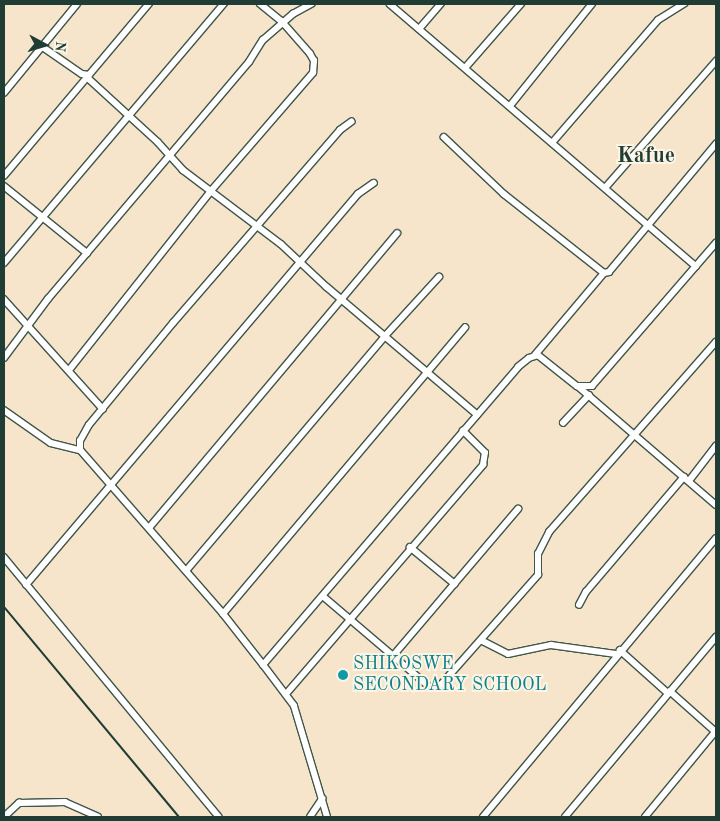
<!DOCTYPE html>
<html>
<head>
<meta charset="utf-8">
<style>
	body { margin:0 }
	#map { position:relative; width:720px; height:821px; overflow:hidden; background:#f6e5cb; font-family:"Old Standard TT",serif }
	div>[style] { position:absolute }
	[style*='--x'] { left:calc(var(--x)*1px); top:calc(var(--y)*1px); width:calc(var(--w)*1px); rotate:calc(var(--a)*1deg) }
	.roads { filter:drop-shadow(1px 0 #3f564b) drop-shadow(-1px 0 #3f564b) drop-shadow(0 1px #3f564b) drop-shadow(0 -1px #3f564b) }
	.minor>* { height:5.5px; margin:-2.75px; padding:0 2.75px; transform-origin:2.75px; border-radius:2.75px; background:#fff }
	.rail>* { height:2px; margin:-1px; padding:0 1px; transform-origin:1px; border-radius:1px; background:#1f3d34 }
	.dots>* { width:14px; height:14px; translate:-50% -50%; box-sizing:border-box; border:2px solid #fcf5e5; border-radius:50% }
	span { translate:-50% -50%; white-space:nowrap; text-align:center; line-height:1.15; -webkit-text-stroke:4px #fcf5e5; paint-order:stroke }
	.culture-label { font-size:18px; color:#0d838f }
	.left { translate:0 -50%; text-align:left }
	.district-label { font-size:22px; color:#1f3d34; font-weight:700 }
	.frame { position:absolute; inset:0; border:5px solid #1f3d34; pointer-events:none }
	.north { position:absolute; left:20px; top:20px; width:50px; height:50px; -webkit-text-stroke:4px #fcf5e5; paint-order:stroke; rotate:96deg; font-size:14px; font-weight:700; line-height:20px; text-align:center; color:#1f3d34 }
	.north::after { content:''; display:block; margin:auto; width:18px; height:22px; background:#1f3d34; clip-path:polygon(50% 0,100% 100%,50% 72%,0 100%) }
</style>
</head>
<body>
<div id="map">
	<div class="roads">
		<div class="minor">
			<i style="--x:390;--y:4;--w:403;--a:40.6"></i>
			<i style="--x:419;--y:29;--w:33;--a:-49"></i>
			<i style="--x:43;--y:47;--w:47;--a:34.7"></i>
			<i style="--x:82;--y:74;--w:7;--a:8"></i>
			<i style="--x:465;--y:68;--w:85;--a:-48.8"></i>
			<i style="--x:87;--y:77;--w:96;--a:42.5"></i>
			<i style="--x:158;--y:142;--w:38;--a:48"></i>
			<i style="--x:183;--y:170;--w:123;--a:37.1"></i>
			<i style="--x:281;--y:244;--w:63;--a:43.1"></i>
			<i style="--x:327;--y:287;--w:197;--a:40.3"></i>
			<i style="--x:4;--y:93;--w:115;--a:-50.6"></i>
			<i style="--x:510;--y:106;--w:131;--a:-51.2"></i>
			<i style="--x:444;--y:137;--w:83;--a:43.5"></i>
			<i style="--x:504;--y:194;--w:127;--a:38.3"></i>
			<i style="--x:604;--y:273;--w:5;--a:-11"></i>
			<i style="--x:609;--y:272;--w:167;--a:-50.1"></i>
			<i style="--x:552;--y:143;--w:162;--a:-49.2"></i>
			<i style="--x:658;--y:20;--w:31;--a:-32"></i>
			<i style="--x:4;--y:176;--w:225;--a:-49.9"></i>
			<i style="--x:4;--y:186;--w:107;--a:38.9"></i>
			<i style="--x:605;--y:188;--w:169;--a:-48.8"></i>
			<i style="--x:4;--y:263;--w:340;--a:-49.7"></i>
			<i style="--x:4;--y:299;--w:148;--a:48"></i>
			<i style="--x:535;--y:355;--w:107;--a:-49.9"></i>
			<i style="--x:4;--y:358;--w:74;--a:-53.3"></i>
			<i style="--x:48;--y:299;--w:311;--a:-49.7"></i>
			<i style="--x:249;--y:62;--w:26;--a:-58"></i>
			<i style="--x:263;--y:40;--w:40;--a:-41"></i>
			<i style="--x:293;--y:14;--w:21;--a:-29"></i>
			<i style="--x:70;--y:369;--w:227;--a:-51.6"></i>
			<i style="--x:211;--y:191;--w:156;--a:-49.2"></i>
			<i style="--x:313;--y:73;--w:12;--a:-85"></i>
			<i style="--x:314;--y:61;--w:8;--a:-120"></i>
			<i style="--x:310;--y:54;--w:43;--a:-131.2"></i>
			<i style="--x:282;--y:22;--w:28;--a:-141"></i>
			<i style="--x:579;--y:387;--w:181;--a:40.7"></i>
			<i style="--x:4;--y:410;--w:57;--a:35.1"></i>
			<i style="--x:51;--y:443;--w:30;--a:14"></i>
			<i style="--x:563;--y:423;--w:38;--a:-47"></i>
			<i style="--x:689;--y:481;--w:44;--a:-52.4"></i>
			<i style="--x:149;--y:528;--w:385;--a:-49.9"></i>
			<i style="--x:410;--y:547;--w:58;--a:39.4"></i>
			<i style="--x:4;--y:557;--w:337;--a:50.4"></i>
			<i style="--x:186;--y:571;--w:308;--a:-49.7"></i>
			<i style="--x:385;--y:336;--w:80;--a:-47.5"></i>
			<i style="--x:26;--y:585;--w:513;--a:-49.67"></i>
			<i style="--x:358;--y:194;--w:19;--a:-35"></i>
			<i style="--x:323;--y:596;--w:140;--a:40.4"></i>
			<i style="--x:430;--y:687;--w:8;--a:7"></i>
			<i style="--x:438;--y:688;--w:151;--a:-48.5"></i>
			<i style="--x:538;--y:575;--w:21;--a:-90"></i>
			<i style="--x:538;--y:554;--w:25;--a:-63"></i>
			<i style="--x:549;--y:532;--w:253;--a:-48.7"></i>
			<i style="--x:579;--y:605;--w:15;--a:-62"></i>
			<i style="--x:586;--y:592;--w:151;--a:-49.6"></i>
			<i style="--x:223;--y:614;--w:375;--a:-49.8"></i>
			<i style="--x:481;--y:640;--w:30;--a:27"></i>
			<i style="--x:508;--y:654;--w:44;--a:-11.8"></i>
			<i style="--x:551;--y:645;--w:67;--a:7.8"></i>
			<i style="--x:620;--y:650;--w:64;--a:41.9"></i>
			<i style="--x:393;--y:656;--w:193;--a:-49.6"></i>
			<i style="--x:263;--y:665;--w:65;--a:-128.1"></i>
			<i style="--x:223;--y:614;--w:218;--a:-131.1"></i>
			<i style="--x:80;--y:450;--w:9;--a:-90"></i>
			<i style="--x:80;--y:441;--w:18;--a:-61"></i>
			<i style="--x:89;--y:425;--w:132;--a:-50.5"></i>
			<i style="--x:173;--y:323;--w:255;--a:-49.1"></i>
			<i style="--x:340;--y:130;--w:14;--a:-36"></i>
			<i style="--x:670;--y:691;--w:62;--a:41.7"></i>
			<i style="--x:287;--y:693;--w:301;--a:-49.3"></i>
			<i style="--x:483;--y:465;--w:12;--a:-81"></i>
			<i style="--x:485;--y:453;--w:31;--a:-135"></i>
			<i style="--x:4;--y:817;--w:21;--a:-43"></i>
			<i style="--x:19;--y:803;--w:46;--a:-1.2"></i>
			<i style="--x:65;--y:802;--w:36;--a:24"></i>
			<i style="--x:310;--y:817;--w:22;--a:-56"></i>
			<i style="--x:327;--y:817;--w:116;--a:-106.6"></i>
			<i style="--x:294;--y:706;--w:51;--a:-127.1"></i>
			<i style="--x:263;--y:665;--w:392;--a:-49.4"></i>
			<i style="--x:518;--y:367;--w:14;--a:-39"></i>
			<i style="--x:529;--y:358;--w:9;--a:-18"></i>
			<i style="--x:538;--y:355;--w:50;--a:38.5"></i>
			<i style="--x:577;--y:386;--w:15;--a:0"></i>
			<i style="--x:592;--y:386;--w:189;--a:-49.1"></i>
			<i style="--x:483;--y:817;--w:363;--a:-50.1"></i>
			<i style="--x:565;--y:817;--w:235;--a:-50"></i>
			<i style="--x:645;--y:817;--w:112;--a:-50.5"></i>
		</div>
	</div>
	<div class="rail">
		<i style="--x:4;--y:607;--w:273;--a:50.2"></i>
	</div>
	<div class="dots">
		<i style="left:343px;top:675px;background:#0f9aa8"></i>
	</div>
	<div class="culture-label">
		<span class="left" style="left:353px;top:675px">SHIKOSWE<br>SECONDARY SCHOOL</span>
	</div>
	<div class="district-label">
		<span style="left:646px;top:157px">Kafue</span>
	</div>
	<div class="frame"></div>
	<div class="north">N</div>
</div>
</body>
</html>
